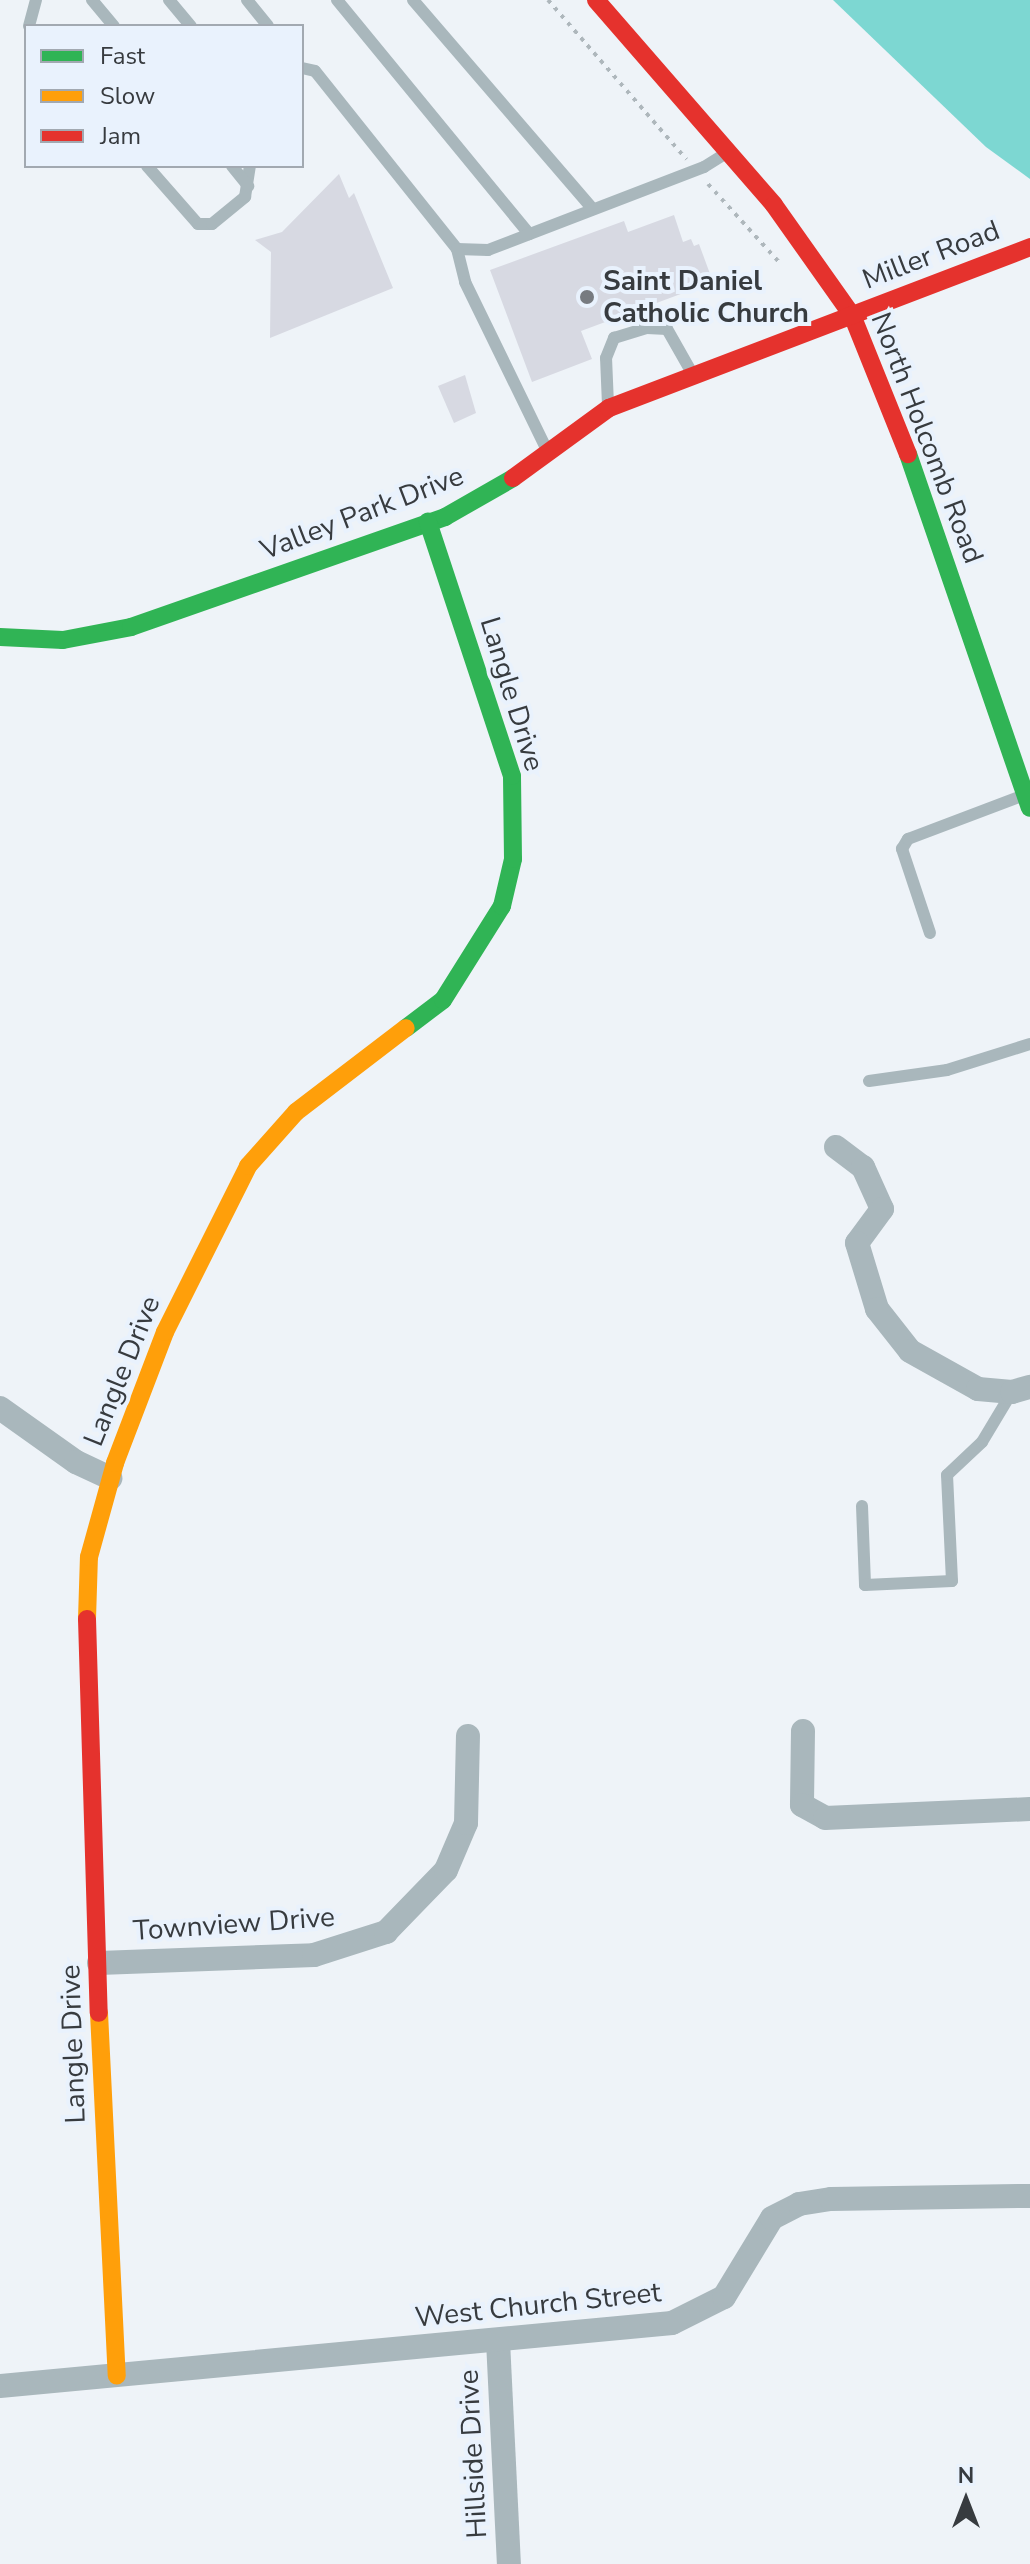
<!DOCTYPE html>
<html>
<head>
<meta charset="utf-8">
<style>
	body { margin:0 }
	#map { position:relative; width:1030px; height:2564px; overflow:hidden; background:#eef3f8; font-family:"Nunito Sans",sans-serif }
	div>[style] { position:absolute }
	[style*='--x'] { left:calc(var(--x)*1px); top:calc(var(--y)*1px); width:calc(var(--w)*1px); rotate:calc(var(--a)*1deg) }
	.water>* { inset:0; background:#7dd7d2 }
	.building>* { inset:0; background:#d7d9e2 }
	.path>* { height:4px; margin-top:-2px; transform-origin:0; background:repeating-linear-gradient(90deg,#aeb7bc 0 4px,transparent 0 10px) }
	.lane>* { height:12px; margin:-6px; padding:0 6px; transform-origin:6px; border-radius:6px; background:#a9b7bc }
	.street>* { height:24px; margin:-12px; padding:0 12px; transform-origin:12px; border-radius:12px; background:#a9b7bc }
	.fast>* { height:18px; margin:-9px; padding:0 9px; transform-origin:9px; border-radius:9px; background:#30b455 }
	.slow>* { height:18px; margin:-9px; padding:0 9px; transform-origin:9px; border-radius:9px; background:#ff9f0a }
	.jam>* { height:18px; margin:-9px; padding:0 9px; transform-origin:9px; border-radius:9px; background:#e5322d }
	.dots>* { width:22px; height:22px; translate:-50% -50%; box-sizing:border-box; border:4px solid #e9f2fd; border-radius:50% }
	span { translate:-50% -50%; white-space:nowrap; text-align:center; line-height:1.15; -webkit-text-stroke:8px #e9f2fd; paint-order:stroke }
	.street-label { font-size:28px; color:#373b3f }
	.poi-label { font-size:28px; color:#373b3f; font-weight:700 }
	.left { translate:0 -50%; text-align:left }
	.legend { position:absolute; left:24px; top:24px; width:280px; height:144px; box-sizing:border-box; background:#e9f2fd; border:2px solid #a2a9b1; margin:0; padding:10px 14px; list-style:none; font-size:24px; color:#373b3f }
	.legend li { display:flex; align-items:center; gap:16px; height:40px }
	.legend b { width:40px; border:2px solid #a2a9b1 }
	.north { position:absolute; left:926px; top:2460px; width:80px; height:80px; -webkit-text-stroke:6px #e9f2fd; paint-order:stroke; rotate:0deg; font-size:22px; font-weight:700; line-height:32px; text-align:center; color:#373b3f }
	.north::after { content:''; display:block; margin:auto; width:28px; height:36px; background:#373b3f; clip-path:polygon(50% 0,100% 100%,50% 72%,0 100%) }
</style>
</head>
<body>
<div id="map">
	<div class="water">
		<i style="clip-path:polygon(833px 0,1030px 0,1030px 179px,986px 147px)"></i>
	</div>
	<div class="building">
		<i style="clip-path:polygon(339px 174px,349px 198px,354px 193px,393px 288px,270px 338px,271px 252px,255px 240px,282px 232px)"></i>
		<i style="clip-path:polygon(674px 215px,683px 242px,691px 239px,694px 246px,699px 244px,713px 282px,581px 331px,592px 359px,532px 382px,490px 270px,624px 221px,628px 232px)"></i>
		<i style="clip-path:polygon(465px 375px,476px 413px,454px 423px,438px 386px)"></i>
	</div>
	<div class="path">
		<i style="--x:548;--y:0;--w:211;--a:49"></i>
		<i style="--x:708;--y:184;--w:107;--a:47.7"></i>
	</div>
	<div class="lane">
		<i style="--x:92;--y:0;--w:34;--a:50"></i>
		<i style="--x:169;--y:0;--w:34;--a:50"></i>
		<i style="--x:247;--y:0;--w:33;--a:51"></i>
		<i style="--x:337;--y:0;--w:303;--a:50.6"></i>
		<i style="--x:413;--y:0;--w:276;--a:49.3"></i>
		<i style="--x:29;--y:26;--w:27;--a:-75"></i>
		<i style="--x:302;--y:68;--w:13;--a:13"></i>
		<i style="--x:315;--y:71;--w:228;--a:51.4"></i>
		<i style="--x:457;--y:249;--w:31;--a:2"></i>
		<i style="--x:488;--y:250;--w:231;--a:-21"></i>
		<i style="--x:704;--y:167;--w:25;--a:-32"></i>
		<i style="--x:147;--y:166;--w:77;--a:48.7"></i>
		<i style="--x:198;--y:224;--w:14;--a:0"></i>
		<i style="--x:212;--y:224;--w:43;--a:-39.3"></i>
		<i style="--x:245;--y:197;--w:31;--a:-81"></i>
		<i style="--x:232;--y:166;--w:26;--a:51"></i>
		<i style="--x:457;--y:249;--w:34;--a:76"></i>
		<i style="--x:465;--y:282;--w:187;--a:64"></i>
		<i style="--x:608;--y:405;--w:47;--a:-92.4"></i>
		<i style="--x:606;--y:358;--w:22;--a:-68"></i>
		<i style="--x:614;--y:338;--w:34;--a:-17"></i>
		<i style="--x:647;--y:328;--w:20;--a:3"></i>
		<i style="--x:667;--y:329;--w:51;--a:60.4"></i>
		<i style="--x:930;--y:933;--w:89;--a:-108.4"></i>
		<i style="--x:902;--y:849;--w:12;--a:-59"></i>
		<i style="--x:908;--y:839;--w:122;--a:-20.7"></i>
		<i style="--x:869;--y:1081;--w:79;--a:-8"></i>
		<i style="--x:947;--y:1070;--w:87;--a:-17.4"></i>
		<i style="--x:862;--y:1506;--w:79;--a:87.8"></i>
		<i style="--x:865;--y:1585;--w:87;--a:-2.6"></i>
		<i style="--x:952;--y:1581;--w:106;--a:-92.7"></i>
		<i style="--x:947;--y:1475;--w:48;--a:-43.3"></i>
		<i style="--x:982;--y:1442;--w:58;--a:-59"></i>
	</div>
	<div class="street">
		<i style="--x:836;--y:1147;--w:34;--a:37"></i>
		<i style="--x:863;--y:1167;--w:46;--a:65.7"></i>
		<i style="--x:882;--y:1209;--w:42;--a:126.3"></i>
		<i style="--x:857;--y:1243;--w:69;--a:73.1"></i>
		<i style="--x:877;--y:1309;--w:53;--a:51.8"></i>
		<i style="--x:910;--y:1351;--w:78;--a:29.2"></i>
		<i style="--x:978;--y:1389;--w:34;--a:5"></i>
		<i style="--x:1012;--y:1392;--w:19;--a:-16"></i>
		<i style="--x:0;--y:1408;--w:93;--a:35.4"></i>
		<i style="--x:76;--y:1462;--w:38;--a:25"></i>
		<i style="--x:803;--y:1731;--w:74;--a:90.8"></i>
		<i style="--x:802;--y:1805;--w:26;--a:29"></i>
		<i style="--x:825;--y:1818;--w:205;--a:-2.5"></i>
		<i style="--x:99;--y:1963;--w:215;--a:-2.1"></i>
		<i style="--x:314;--y:1955;--w:76;--a:-17.7"></i>
		<i style="--x:386;--y:1932;--w:86;--a:-45.9"></i>
		<i style="--x:446;--y:1870;--w:51;--a:-66.9"></i>
		<i style="--x:466;--y:1823;--w:87;--a:-88.7"></i>
		<i style="--x:498;--y:2341;--w:223;--a:87.2"></i>
		<i style="--x:0;--y:2386;--w:675;--a:-5.36"></i>
		<i style="--x:672;--y:2323;--w:58;--a:-26.6"></i>
		<i style="--x:724;--y:2297;--w:92;--a:-58.7"></i>
		<i style="--x:772;--y:2218;--w:30;--a:-27"></i>
		<i style="--x:799;--y:2204;--w:32;--a:-9"></i>
		<i style="--x:831;--y:2199;--w:199;--a:-0.9"></i>
	</div>
	<div class="fast">
		<i style="--x:908;--y:454;--w:374;--a:71"></i>
		<i style="--x:0;--y:637;--w:63;--a:2.7"></i>
		<i style="--x:63;--y:640;--w:69;--a:-10.8"></i>
		<i style="--x:131;--y:627;--w:333;--a:-19.3"></i>
		<i style="--x:445;--y:517;--w:78;--a:-29.8"></i>
		<i style="--x:406;--y:1028;--w:46;--a:-37.1"></i>
		<i style="--x:443;--y:1000;--w:111;--a:-57.9"></i>
		<i style="--x:502;--y:906;--w:48;--a:-76.8"></i>
		<i style="--x:513;--y:859;--w:83;--a:-90.7"></i>
		<i style="--x:512;--y:776;--w:268;--a:-108.3"></i>
	</div>
	<div class="slow">
		<i style="--x:87;--y:1619;--w:62;--a:-88.2"></i>
		<i style="--x:89;--y:1557;--w:98;--a:-74.5"></i>
		<i style="--x:115;--y:1463;--w:140;--a:-69.1"></i>
		<i style="--x:165;--y:1332;--w:186;--a:-63.4"></i>
		<i style="--x:248;--y:1166;--w:72;--a:-48.4"></i>
		<i style="--x:296;--y:1112;--w:138;--a:-37.4"></i>
		<i style="--x:99;--y:2013;--w:363;--a:87.2"></i>
	</div>
	<div class="jam">
		<i style="--x:596;--y:0;--w:271;--a:49"></i>
		<i style="--x:774;--y:205;--w:135;--a:54.7"></i>
		<i style="--x:852;--y:315;--w:150;--a:68.1"></i>
		<i style="--x:513;--y:478;--w:119;--a:-36.1"></i>
		<i style="--x:609;--y:408;--w:451;--a:-20.9"></i>
		<i style="--x:87;--y:1619;--w:394;--a:88.3"></i>
	</div>
	<div class="dots">
		<i style="left:587px;top:297px;background:#777b80"></i>
	</div>
	<div class="street-label">
		<span style="left:931px;top:255px;rotate:-21deg">Miller Road</span>
		<span style="left:927px;top:438px;rotate:69deg">North Holcomb Road</span>
		<span style="left:362px;top:513px;rotate:-21deg">Valley Park Drive</span>
		<span style="left:512px;top:694px;rotate:73deg">Langle Drive</span>
		<span style="left:122px;top:1371px;rotate:-68deg">Langle Drive</span>
		<span style="left:234px;top:1924px;rotate:-4deg">Townview Drive</span>
		<span style="left:73px;top:2044px;rotate:-92deg">Langle Drive</span>
		<span style="left:538px;top:2305px;rotate:-6deg">West Church Street</span>
		<span style="left:473px;top:2454px;rotate:-93deg">Hillside Drive</span>
	</div>
	<div class="poi-label">
		<span class="left" style="left:603px;top:297px">Saint Daniel<br>Catholic Church</span>
	</div>
	<ul class="legend">
	<li><b style="height:10px;background:#30b455"></b>Fast</li>
	<li><b style="height:10px;background:#ff9f0a"></b>Slow</li>
	<li><b style="height:10px;background:#e5322d"></b>Jam</li>
	</ul>
	<div class="north">N</div>
</div>
</body>
</html>
